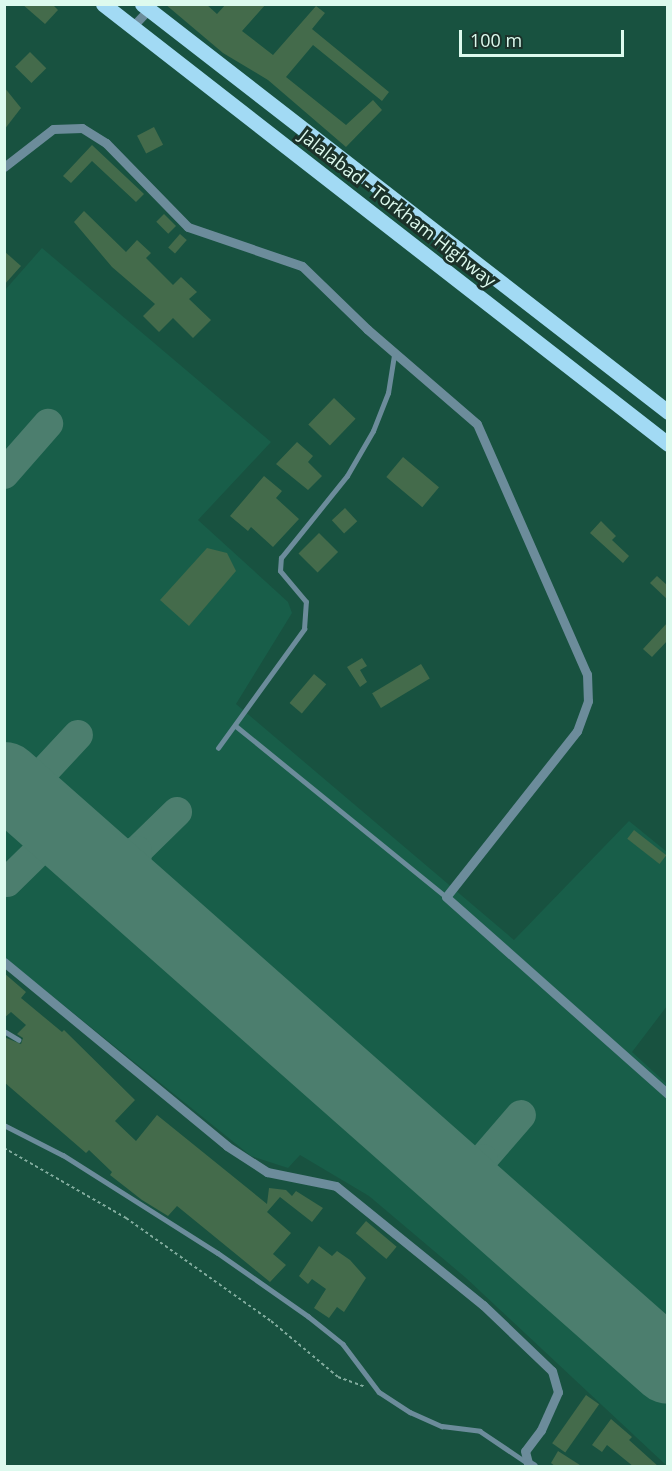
<!DOCTYPE html>
<html>
<head>
<meta charset="utf-8">
<style>
	body { margin:0 }
	#map { position:relative; width:672px; height:1471px; overflow:hidden; background:#185240; font-family:"Open Sans",sans-serif }
	div>[style] { position:absolute }
	[style*='--x'] { left:calc(var(--x)*1px); top:calc(var(--y)*1px); width:calc(var(--w)*1px); rotate:calc(var(--a)*1deg) }
	.built>* { inset:0; background:#185e49 }
	.taxiway>* { height:30px; margin:-15px; padding:0 15px; transform-origin:15px; border-radius:15px; background:#4c7e6e }
	.runway>* { height:75px; margin:-37.5px; padding:0 37.5px; transform-origin:37.5px; border-radius:37.5px; background:#4c7e6e }
	.building>* { inset:0; background:#446b4b; transform-origin:0 0 }
	.path>* { height:2px; margin-top:-1px; transform-origin:0; background:repeating-linear-gradient(90deg,#82ac9e 0 3px,transparent 0 6px) }
	.service>* { height:4.5px; margin:-2.25px; padding:0 2.25px; transform-origin:2.25px; border-radius:2.25px; background:#6c8c9b }
	.minor>* { height:9px; margin:-4.5px; padding:0 4.5px; transform-origin:4.5px; border-radius:4.5px; background:#6c8c9b }
	.trunk>* { height:15px; margin:-7.5px; padding:0 7.5px; transform-origin:7.5px; border-radius:7.5px; background:#a2daf4 }
	span { translate:-50% -50%; white-space:nowrap; text-align:center; line-height:1.15; -webkit-text-stroke:6px #1b322a; paint-order:stroke }
	.street-label { font-size:18px; color:#ddfaee }
	.frame { position:absolute; inset:0; border:6px solid #ddfaee; pointer-events:none }
	.scale { position:absolute; left:459px; top:30px; width:165px; height:27px; box-sizing:border-box; border:3px solid #ddfaee; border-top:0; padding-left:8px; font-size:18px; line-height:21px; white-space:nowrap; color:#ddfaee; -webkit-text-stroke:4px #1b322a; paint-order:stroke }
</style>
</head>
<body>
<div id="map">
	<div class="built">
		<i style="clip-path:polygon(42px 248px,271px 442px,198px 520px,288px 602px,292px 613px,236px 704px,514px 940px,629px 821px,667px 852px,667px 1006px,632px 1052px,667px 1084px,667px 1466px,466px 1278px,369px 1196px,300px 1155px,288px 1168px,251px 1156px,5px 958px,5px 290px)"></i>
	</div>
	<div class="taxiway">
		<i style="--x:4;--y:474;--w:67;--a:-48.7"></i>
		<i style="--x:22;--y:795;--w:82;--a:-47"></i>
		<i style="--x:73;--y:840;--w:28;--a:27"></i>
		<i style="--x:98;--y:853;--w:26;--a:7"></i>
		<i style="--x:124;--y:856;--w:14;--a:-21"></i>
		<i style="--x:137;--y:851;--w:56;--a:-44.3"></i>
		<i style="--x:137;--y:851;--w:30;--a:94"></i>
		<i style="--x:135;--y:881;--w:44;--a:55.2"></i>
		<i style="--x:7;--y:882;--w:76;--a:-44.5"></i>
		<i style="--x:426;--y:1152;--w:33;--a:29"></i>
		<i style="--x:455;--y:1168;--w:15;--a:-8"></i>
		<i style="--x:470;--y:1166;--w:15;--a:-28"></i>
		<i style="--x:483;--y:1159;--w:58;--a:-49.2"></i>
		<i style="--x:483;--y:1159;--w:26;--a:103"></i>
		<i style="--x:477;--y:1184;--w:16;--a:63"></i>
		<i style="--x:484;--y:1198;--w:36;--a:48"></i>
	</div>
	<div class="runway">
		<i style="--x:4;--y:779;--w:886;--a:41.48"></i>
	</div>
	<div class="building">
		<i style="clip-path:polygon(22px 4px,52px 4px,58px 10px,45px 24px)"></i>
		<i style="clip-path:polygon(165px 4px,206px 4px,217px 14px,226px 4px,266px 4px,242px 31px,273px 55px,316px 6px,325px 13px,312px 29px,389px 92px,382px 101px,313px 45px,286px 77px,346px 125px,373px 100px,382px 110px,346px 147px,268px 80px,223px 53px)"></i>
		<i style="left:30px;top:52px;width:23px;height:21px;rotate:45deg"></i>
		<i style="clip-path:polygon(4px 87px,21px 108px,4px 130px)"></i>
		<i style="left:154px;top:127px;width:20px;height:19px;rotate:63deg"></i>
		<i style="clip-path:polygon(92px 145px,144px 194px,136px 202px,92px 161px,71px 183px,63px 176px)"></i>
		<i style="clip-path:polygon(84px 211px,126px 252px,137px 240px,151px 253px,146px 258px,173px 285px,181px 277px,197px 292px,189px 299px,211px 320px,193px 338px,173px 318px,159px 332px,143px 316px,155px 304px,112px 267px,74px 222px)"></i>
		<i style="left:164px;top:214px;width:17px;height:11px;rotate:45deg"></i>
		<i style="left:180px;top:234px;width:9px;height:18px;rotate:41deg"></i>
		<i style="clip-path:polygon(4px 251px,21px 266px,4px 285px)"></i>
		<i style="left:334px;top:398px;width:30px;height:37px;rotate:44deg"></i>
		<i style="clip-path:polygon(297px 442px,313px 456px,308px 462px,322px 476px,308px 490px,276px 464px)"></i>
		<i style="left:403px;top:457px;width:47px;height:26px;rotate:40deg"></i>
		<i style="clip-path:polygon(264px 476px,282px 491px,276px 498px,299px 519px,273px 547px,251px 527px,248px 531px,230px 516px)"></i>
		<i style="left:345px;top:508px;width:18px;height:18px;rotate:47deg"></i>
		<i style="clip-path:polygon(601px 521px,616px 536px,612px 540px,629px 556px,623px 563px,590px 533px)"></i>
		<i style="left:319px;top:533px;width:27px;height:29px;rotate:45deg"></i>
		<i style="clip-path:polygon(207px 548px,227px 553px,236px 571px,189px 626px,160px 600px)"></i>
		<i style="clip-path:polygon(657px 576px,668px 586px,668px 600px,650px 583px)"></i>
		<i style="clip-path:polygon(668px 622px,668px 640px,652px 657px,643px 649px)"></i>
		<i style="clip-path:polygon(362px 658px,367px 666px,360px 670px,367px 682px,360px 687px,347px 667px)"></i>
		<i style="left:421px;top:664px;width:17px;height:57px;rotate:59deg"></i>
		<i style="left:314px;top:674px;width:16px;height:38px;rotate:40deg"></i>
		<i style="left:634px;top:830px;width:41px;height:11px;rotate:38deg"></i>
		<i style="clip-path:polygon(4px 973px,26px 992px,21px 998px,62px 1032px,64px 1030px,135px 1100px,115px 1121px,136px 1141px,157px 1115px,267px 1204px,269px 1188px,286px 1190px,292px 1196px,296px 1191px,323px 1208px,312px 1222px,280px 1197px,267px 1212px,291px 1233px,273px 1254px,286px 1265px,270px 1282px,177px 1206px,168px 1216px,142px 1200px,110px 1175px,112px 1172px,89px 1150px,86px 1153px,4px 1082px,4px 1037px,21px 1044px,23px 1038px,17px 1034px,26px 1025px,11px 1012px,4px 1018px)"></i>
		<i style="left:366px;top:1221px;width:40px;height:16px;rotate:40deg"></i>
		<i style="clip-path:polygon(319px 1246px,332px 1256px,337px 1251px,350px 1260px,366px 1278px,344px 1312px,337px 1307px,329px 1318px,314px 1308px,326px 1289px,312px 1279px,308px 1284px,299px 1276px)"></i>
		<i style="left:586px;top:1395px;width:16px;height:59px;rotate:35deg"></i>
		<i style="clip-path:polygon(611px 1419px,632px 1437px,629px 1440px,659px 1467px,634px 1467px,607px 1445px,602px 1452px,592px 1445px)"></i>
		<i style="clip-path:polygon(558px 1451px,583px 1467px,556px 1467px,551px 1463px)"></i>
	</div>
	<div class="path">
		<i style="--x:4;--y:1148;--w:141;--a:29.8"></i>
		<i style="--x:126;--y:1218;--w:178;--a:35.4"></i>
		<i style="--x:271;--y:1321;--w:87;--a:39.9"></i>
		<i style="--x:338;--y:1377;--w:29;--a:20"></i>
	</div>
	<div class="service">
		<i style="--x:236;--y:726;--w:269;--a:39.1"></i>
		<i style="--x:218;--y:748;--w:147;--a:-54.1"></i>
		<i style="--x:304;--y:629;--w:27;--a:-86"></i>
		<i style="--x:306;--y:602;--w:40;--a:-130"></i>
		<i style="--x:280;--y:571;--w:13;--a:-86"></i>
		<i style="--x:281;--y:558;--w:105;--a:-51.2"></i>
		<i style="--x:347;--y:476;--w:52;--a:-60"></i>
		<i style="--x:373;--y:431;--w:41;--a:-68.5"></i>
		<i style="--x:388;--y:393;--w:39;--a:-81"></i>
		<i style="--x:4;--y:1031;--w:17;--a:31"></i>
		<i style="--x:4;--y:1125;--w:66;--a:27"></i>
		<i style="--x:63;--y:1155;--w:183;--a:32.3"></i>
		<i style="--x:218;--y:1253;--w:110;--a:35"></i>
		<i style="--x:308;--y:1316;--w:45;--a:38.7"></i>
		<i style="--x:343;--y:1344;--w:60;--a:53.1"></i>
		<i style="--x:379;--y:1392;--w:37;--a:33"></i>
		<i style="--x:410;--y:1412;--w:35;--a:24"></i>
		<i style="--x:442;--y:1426;--w:38;--a:7"></i>
		<i style="--x:480;--y:1431;--w:55;--a:34"></i>
	</div>
	<div class="minor">
		<i style="--x:134;--y:25;--w:25;--a:-47"></i>
		<i style="--x:4;--y:167;--w:62;--a:-37.8"></i>
		<i style="--x:53;--y:129;--w:29;--a:-2"></i>
		<i style="--x:82;--y:128;--w:28;--a:32"></i>
		<i style="--x:106;--y:143;--w:117;--a:45.7"></i>
		<i style="--x:188;--y:227;--w:120;--a:18.9"></i>
		<i style="--x:302;--y:266;--w:91;--a:44.1"></i>
		<i style="--x:367;--y:329;--w:145;--a:40.8"></i>
		<i style="--x:477;--y:424;--w:273;--a:66.3"></i>
		<i style="--x:587;--y:674;--w:27;--a:88"></i>
		<i style="--x:588;--y:701;--w:32;--a:110"></i>
		<i style="--x:577;--y:731;--w:211;--a:128.3"></i>
		<i style="--x:446;--y:897;--w:297;--a:41.6"></i>
		<i style="--x:4;--y:962;--w:289;--a:39.5"></i>
		<i style="--x:227;--y:1146;--w:48;--a:33"></i>
		<i style="--x:267;--y:1172;--w:70;--a:11.5"></i>
		<i style="--x:336;--y:1186;--w:189;--a:39"></i>
		<i style="--x:483;--y:1305;--w:95;--a:43.7"></i>
		<i style="--x:552;--y:1371;--w:22;--a:74"></i>
		<i style="--x:558;--y:1392;--w:42;--a:114.1"></i>
		<i style="--x:541;--y:1430;--w:26;--a:127"></i>
		<i style="--x:525;--y:1451;--w:12;--a:76"></i>
		<i style="--x:528;--y:1463;--w:6;--a:31"></i>
	</div>
	<div class="trunk">
		<i style="--x:103;--y:4;--w:716;--a:37.91"></i>
		<i style="--x:142;--y:4;--w:666;--a:37.8"></i>
	</div>
	<div class="street-label">
		<span style="left:398px;top:208px;rotate:38deg">Jalalabad - Torkham Highway</span>
	</div>
	<div class="frame"></div>
	<div class="scale">100 m</div>
</div>
</body>
</html>
